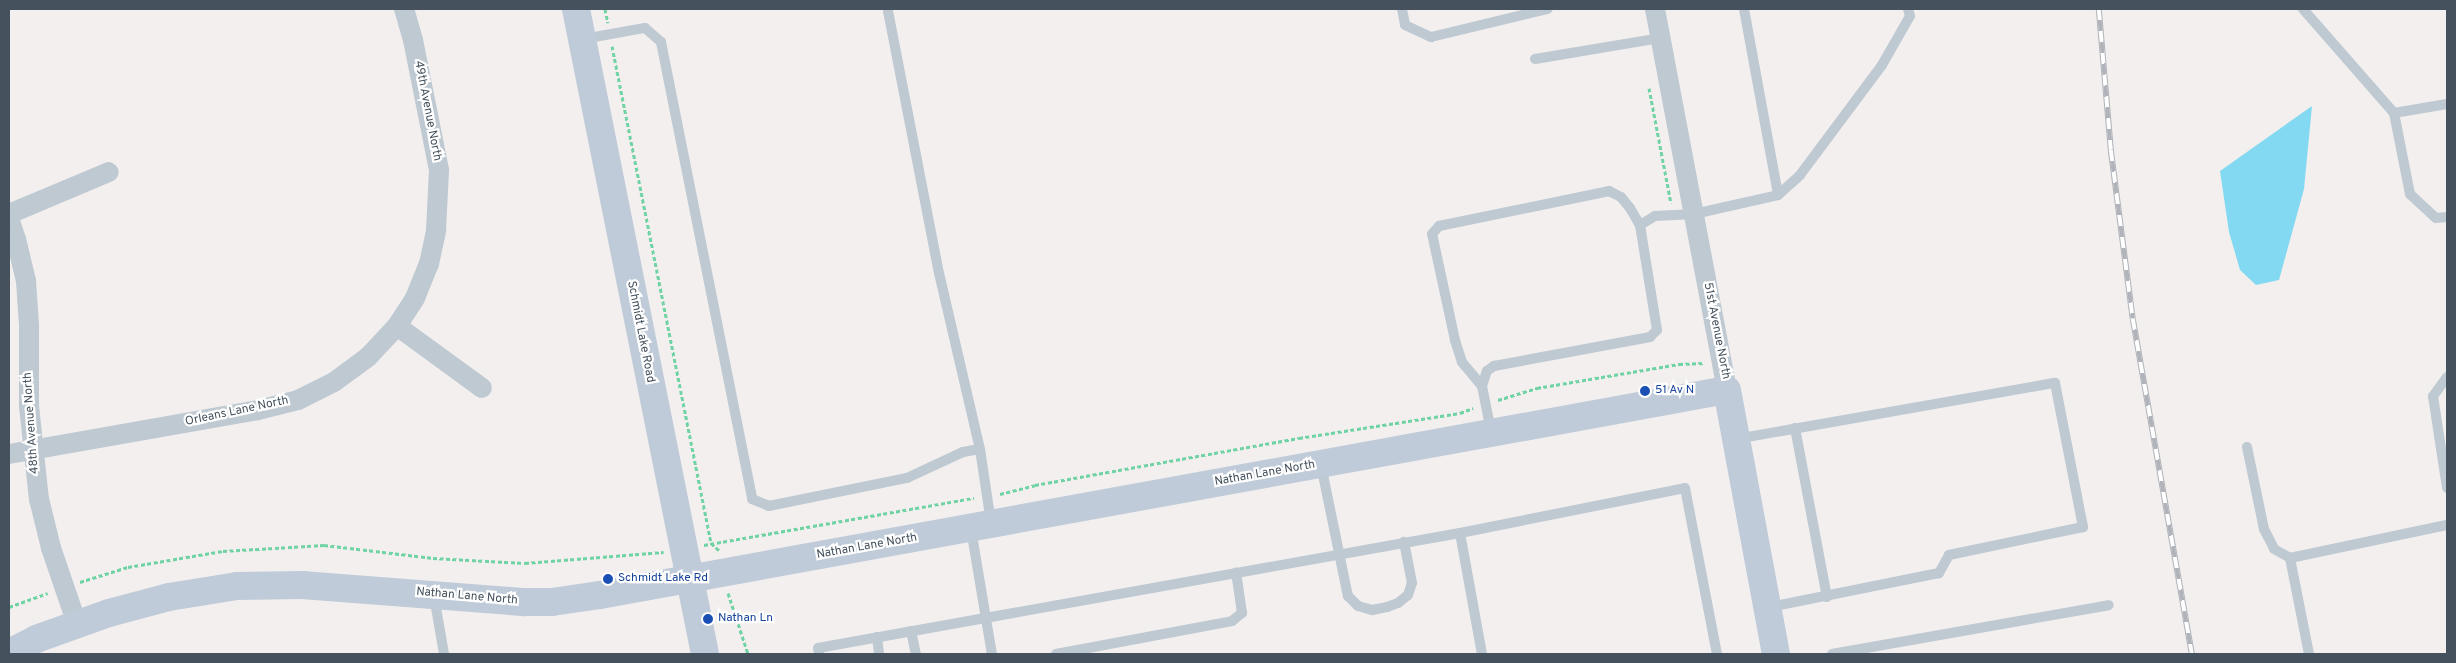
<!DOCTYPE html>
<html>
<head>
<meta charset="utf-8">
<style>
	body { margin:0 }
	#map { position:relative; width:2456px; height:663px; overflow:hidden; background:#f2efee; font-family:Overpass,sans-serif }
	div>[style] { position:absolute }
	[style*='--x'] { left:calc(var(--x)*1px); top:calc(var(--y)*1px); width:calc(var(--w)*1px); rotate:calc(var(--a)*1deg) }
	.water>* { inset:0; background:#84d9f2 }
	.path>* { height:3px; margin-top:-1.5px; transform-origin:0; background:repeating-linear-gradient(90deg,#6fd3a4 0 4px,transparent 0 6.5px) }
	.lane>* { height:10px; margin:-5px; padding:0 5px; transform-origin:5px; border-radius:5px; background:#bec9d2 }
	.street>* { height:20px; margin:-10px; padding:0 10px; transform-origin:10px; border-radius:10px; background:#bec9d2 }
	.secondary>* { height:28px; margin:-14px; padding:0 14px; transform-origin:14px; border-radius:14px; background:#c0cbd9 }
	.rail>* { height:5.5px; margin-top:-2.75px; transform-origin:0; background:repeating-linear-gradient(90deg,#fff 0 11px,#b0b4ba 0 22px); box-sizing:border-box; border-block:1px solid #b0b4ba }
	.dots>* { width:14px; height:14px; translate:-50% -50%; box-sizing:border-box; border:2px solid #fff; border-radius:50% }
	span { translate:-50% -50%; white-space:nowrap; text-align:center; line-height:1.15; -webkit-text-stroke:4.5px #fff; paint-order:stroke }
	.street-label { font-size:12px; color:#45525e }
	.transit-label { font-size:12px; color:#164399 }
	.left { translate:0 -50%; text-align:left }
	.frame { position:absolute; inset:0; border:10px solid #45525e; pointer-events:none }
</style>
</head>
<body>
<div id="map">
	<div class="water">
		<i style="clip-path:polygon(2312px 106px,2304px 189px,2279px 280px,2256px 285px,2240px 270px,2229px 232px,2220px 171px)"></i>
	</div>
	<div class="path">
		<i style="--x:605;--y:9;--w:14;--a:78"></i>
		<i style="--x:612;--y:46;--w:507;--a:78.73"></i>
		<i style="--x:711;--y:543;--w:12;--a:42"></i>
		<i style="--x:1649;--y:88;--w:117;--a:79.2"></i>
		<i style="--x:1498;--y:400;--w:41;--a:-17.1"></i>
		<i style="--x:1537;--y:388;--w:144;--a:-9.6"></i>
		<i style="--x:1679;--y:364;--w:26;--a:-2"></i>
		<i style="--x:1000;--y:494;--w:36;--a:-14"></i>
		<i style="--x:1035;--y:485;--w:268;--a:-10.1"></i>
		<i style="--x:1299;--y:438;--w:163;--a:-8.8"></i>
		<i style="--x:1460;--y:413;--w:14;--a:-21"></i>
		<i style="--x:704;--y:545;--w:274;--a:-9.9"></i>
		<i style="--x:80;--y:582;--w:50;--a:-17.4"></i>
		<i style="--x:128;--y:567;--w:96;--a:-9.6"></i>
		<i style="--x:223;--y:551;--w:101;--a:-3.4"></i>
		<i style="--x:324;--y:545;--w:110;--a:6.8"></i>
		<i style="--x:433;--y:558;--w:92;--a:3.1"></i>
		<i style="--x:525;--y:563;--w:139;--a:-4.5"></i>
		<i style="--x:728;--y:593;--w:64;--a:71.8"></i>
		<i style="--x:9;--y:607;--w:41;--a:-19.7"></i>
	</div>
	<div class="lane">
		<i style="--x:1402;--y:9;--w:16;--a:79"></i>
		<i style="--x:1405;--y:25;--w:29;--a:25"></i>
		<i style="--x:1431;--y:37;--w:120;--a:-13.5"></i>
		<i style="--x:1744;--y:9;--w:189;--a:79.6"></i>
		<i style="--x:2303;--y:9;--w:138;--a:48.8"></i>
		<i style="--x:888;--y:11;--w:267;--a:79"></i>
		<i style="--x:939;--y:273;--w:181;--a:76.9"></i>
		<i style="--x:980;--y:449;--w:75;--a:81.5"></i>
		<i style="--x:583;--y:39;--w:63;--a:-10.1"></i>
		<i style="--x:645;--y:28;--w:21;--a:41"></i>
		<i style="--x:661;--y:42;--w:466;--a:78.7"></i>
		<i style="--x:752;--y:499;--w:18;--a:22"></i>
		<i style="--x:769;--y:506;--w:141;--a:-11.5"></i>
		<i style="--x:907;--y:478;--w:62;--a:-24.9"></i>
		<i style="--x:963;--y:452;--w:17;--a:-10"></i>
		<i style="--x:1535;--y:59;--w:128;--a:-9.5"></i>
		<i style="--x:2447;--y:104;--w:54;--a:170.4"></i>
		<i style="--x:2394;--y:113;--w:83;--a:78.8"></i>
		<i style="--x:2410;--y:194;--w:35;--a:43"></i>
		<i style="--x:2436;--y:218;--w:11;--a:-5"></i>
		<i style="--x:2447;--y:377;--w:24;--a:126"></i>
		<i style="--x:2433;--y:396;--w:93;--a:81.3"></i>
		<i style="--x:1482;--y:386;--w:31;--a:-130"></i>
		<i style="--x:1462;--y:362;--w:23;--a:-108"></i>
		<i style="--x:1455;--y:340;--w:108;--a:-102.2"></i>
		<i style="--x:1432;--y:234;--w:11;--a:-49"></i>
		<i style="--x:1439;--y:226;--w:174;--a:-11.6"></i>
		<i style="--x:1609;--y:191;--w:13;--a:27"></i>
		<i style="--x:1621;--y:197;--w:14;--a:51"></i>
		<i style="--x:1630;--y:208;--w:20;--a:60"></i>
		<i style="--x:1795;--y:428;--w:172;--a:79.3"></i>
		<i style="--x:1491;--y:431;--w:46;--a:-101.3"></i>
		<i style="--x:1482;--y:386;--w:16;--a:-72"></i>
		<i style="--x:1487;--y:371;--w:9;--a:-36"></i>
		<i style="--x:1494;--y:366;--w:159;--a:-10.5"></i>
		<i style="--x:1650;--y:337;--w:10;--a:-45"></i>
		<i style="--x:1657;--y:330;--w:106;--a:-99.2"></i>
		<i style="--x:1640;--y:225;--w:17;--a:-31"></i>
		<i style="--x:1655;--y:216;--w:39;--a:-3"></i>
		<i style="--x:1694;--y:214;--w:86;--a:-12.7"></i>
		<i style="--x:1778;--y:195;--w:30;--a:-42"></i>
		<i style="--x:1800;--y:175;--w:137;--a:-53.3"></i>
		<i style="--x:1882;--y:65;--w:56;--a:-60.3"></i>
		<i style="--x:1910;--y:16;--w:7;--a:-106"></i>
		<i style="--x:1736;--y:439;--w:324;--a:-10"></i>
		<i style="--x:2055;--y:383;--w:147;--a:79"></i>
		<i style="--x:2083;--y:527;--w:137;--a:168.2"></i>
		<i style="--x:1949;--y:555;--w:21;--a:119"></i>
		<i style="--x:1939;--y:573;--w:172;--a:168.6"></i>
		<i style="--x:2247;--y:447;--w:84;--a:78.3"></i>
		<i style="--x:2264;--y:529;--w:22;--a:63"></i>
		<i style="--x:2274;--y:549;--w:18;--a:29"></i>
		<i style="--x:1321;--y:465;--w:134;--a:78.4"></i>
		<i style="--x:1348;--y:596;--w:14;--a:45"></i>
		<i style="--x:1358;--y:606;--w:15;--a:16"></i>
		<i style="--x:1372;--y:610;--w:15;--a:-11"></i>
		<i style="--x:1387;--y:607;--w:12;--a:-20"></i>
		<i style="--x:1398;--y:603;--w:13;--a:-39"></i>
		<i style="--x:1408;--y:595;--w:13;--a:-72"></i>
		<i style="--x:1412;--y:583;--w:42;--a:-101"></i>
		<i style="--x:971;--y:529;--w:127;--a:80.5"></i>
		<i style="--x:1460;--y:533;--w:123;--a:79.7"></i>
		<i style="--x:434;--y:596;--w:59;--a:80.2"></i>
		<i style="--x:911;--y:631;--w:24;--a:78"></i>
		<i style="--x:877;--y:637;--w:17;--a:83"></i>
		<i style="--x:819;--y:654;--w:6;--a:-99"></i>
		<i style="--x:818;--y:648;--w:652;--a:-10.16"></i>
		<i style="--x:1460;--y:533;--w:229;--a:-11.3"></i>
		<i style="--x:1685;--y:488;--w:169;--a:79.1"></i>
		<i style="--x:1056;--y:654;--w:179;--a:-10.6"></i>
		<i style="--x:1232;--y:621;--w:13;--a:-39"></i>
		<i style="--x:1242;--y:613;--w:41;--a:-98.3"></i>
		<i style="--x:1832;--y:654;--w:281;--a:-10"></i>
		<i style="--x:2309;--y:654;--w:98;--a:-101.2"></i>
		<i style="--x:2290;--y:558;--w:160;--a:-11.9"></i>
	</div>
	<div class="street">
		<i style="--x:1655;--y:9;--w:388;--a:79.3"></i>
		<i style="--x:9;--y:214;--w:108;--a:-22.8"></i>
		<i style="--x:9;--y:218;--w:22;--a:72"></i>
		<i style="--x:16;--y:239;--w:43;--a:76.6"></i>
		<i style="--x:26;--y:281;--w:44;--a:86.1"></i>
		<i style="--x:29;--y:325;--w:81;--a:90"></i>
		<i style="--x:29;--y:406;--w:94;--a:83.9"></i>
		<i style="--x:39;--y:499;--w:50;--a:76.2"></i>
		<i style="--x:51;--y:548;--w:80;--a:71.1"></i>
		<i style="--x:397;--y:326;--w:105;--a:36.1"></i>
		<i style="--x:9;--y:454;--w:253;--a:-10"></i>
		<i style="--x:258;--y:410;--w:41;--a:-14"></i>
		<i style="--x:298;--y:400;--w:40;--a:-26.6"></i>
		<i style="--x:334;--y:382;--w:42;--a:-36.3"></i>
		<i style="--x:368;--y:357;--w:42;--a:-46.9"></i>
		<i style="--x:397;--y:326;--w:33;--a:-57"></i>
		<i style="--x:415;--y:298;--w:37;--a:-68"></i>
		<i style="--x:429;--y:264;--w:35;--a:-78"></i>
		<i style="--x:436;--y:230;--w:60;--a:-87.1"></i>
		<i style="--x:439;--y:170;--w:133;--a:-101.3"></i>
		<i style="--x:413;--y:40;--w:32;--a:-106"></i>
	</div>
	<div class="secondary">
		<i style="--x:576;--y:9;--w:658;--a:78.69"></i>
		<i style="--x:9;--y:653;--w:30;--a:-27"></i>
		<i style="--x:36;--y:639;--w:77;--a:-19.6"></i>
		<i style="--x:109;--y:613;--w:62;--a:-14.9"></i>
		<i style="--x:169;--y:597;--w:69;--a:-9.2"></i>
		<i style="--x:237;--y:586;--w:65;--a:-0.9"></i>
		<i style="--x:302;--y:585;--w:224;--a:4.4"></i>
		<i style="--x:525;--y:602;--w:27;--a:0"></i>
		<i style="--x:552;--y:602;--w:49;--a:-8.3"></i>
		<i style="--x:600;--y:595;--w:1145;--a:-10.31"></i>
		<i style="--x:1727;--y:390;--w:269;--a:79.5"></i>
	</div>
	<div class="rail">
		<i style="--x:2099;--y:9;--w:142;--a:85.1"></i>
		<i style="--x:2111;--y:150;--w:170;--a:82.6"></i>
		<i style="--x:2133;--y:319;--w:340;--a:80"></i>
	</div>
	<div class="dots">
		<i style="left:1645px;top:391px;background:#1a4fb4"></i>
		<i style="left:608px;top:579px;background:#1a4fb4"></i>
		<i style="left:708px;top:619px;background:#1a4fb4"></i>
	</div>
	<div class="street-label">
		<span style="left:427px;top:111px;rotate:79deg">49th Avenue North</span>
		<span style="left:1716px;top:331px;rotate:79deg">51st Avenue North</span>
		<span style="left:640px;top:332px;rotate:79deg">Schmidt Lake Road</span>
		<span style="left:237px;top:412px;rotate:-12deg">Orleans Lane North</span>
		<span style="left:32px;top:423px;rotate:-94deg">48th Avenue North</span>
		<span style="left:1265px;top:474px;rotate:-10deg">Nathan Lane North</span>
		<span style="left:867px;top:547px;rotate:-10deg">Nathan Lane North</span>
		<span style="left:467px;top:597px;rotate:5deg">Nathan Lane North</span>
	</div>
	<div class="transit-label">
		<span class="left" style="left:1655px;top:391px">51 Av N</span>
		<span class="left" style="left:618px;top:579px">Schmidt Lake Rd</span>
		<span class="left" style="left:718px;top:619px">Nathan Ln</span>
	</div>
	<div class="frame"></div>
</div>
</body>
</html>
